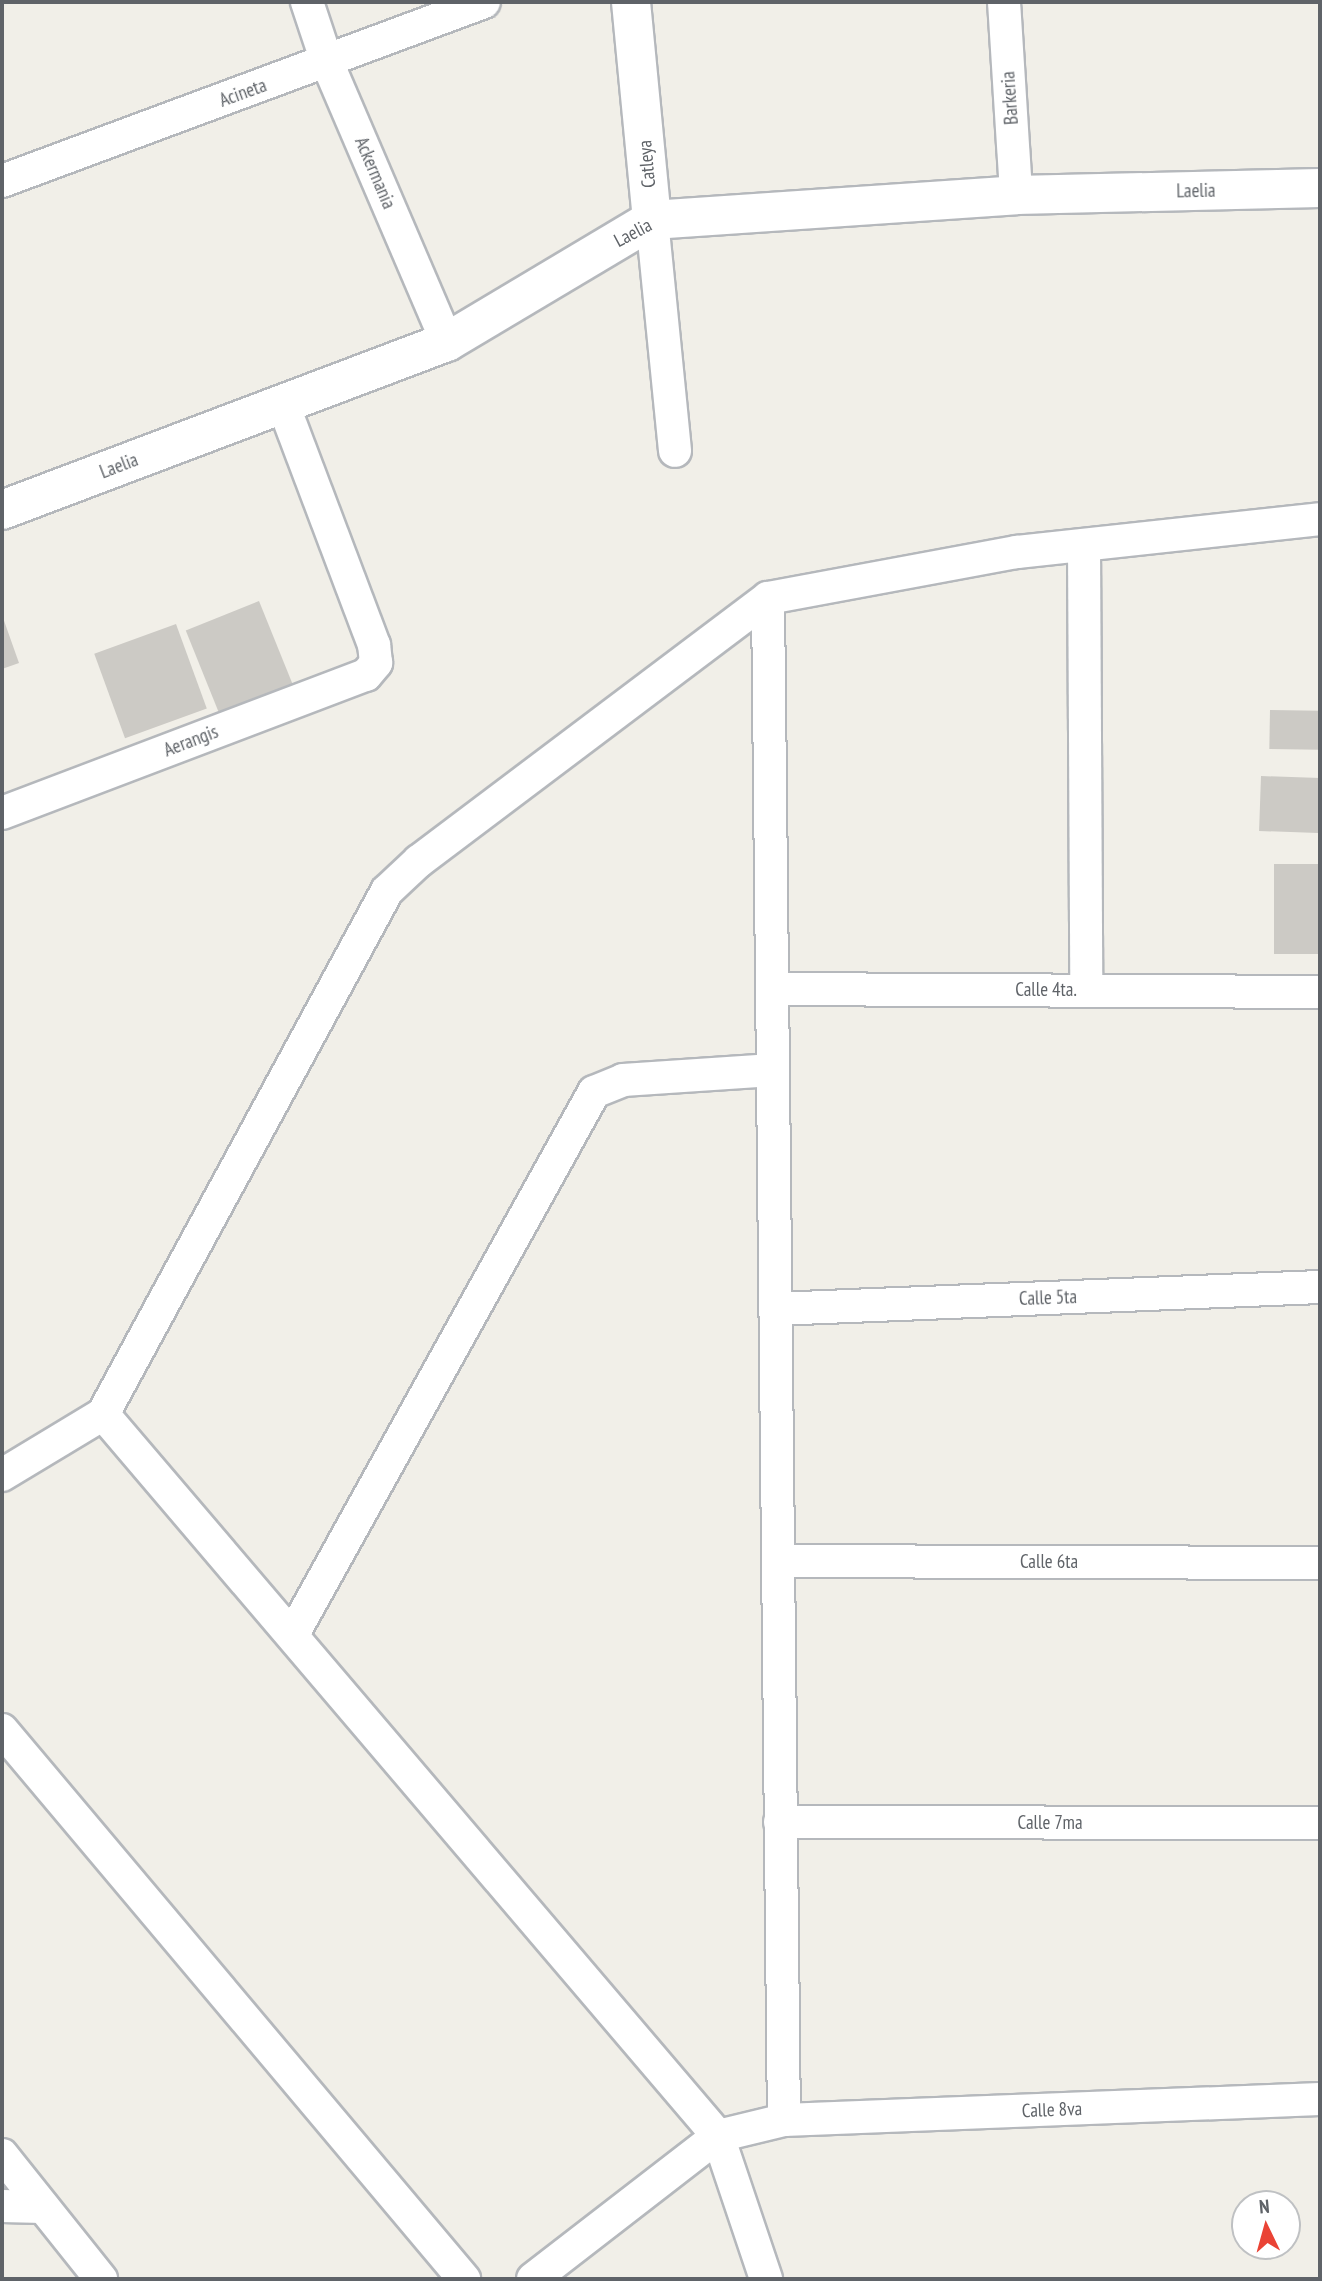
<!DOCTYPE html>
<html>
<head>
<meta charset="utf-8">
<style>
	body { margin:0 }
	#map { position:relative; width:1322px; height:2281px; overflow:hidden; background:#f1efe8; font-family:"PT Sans Narrow",sans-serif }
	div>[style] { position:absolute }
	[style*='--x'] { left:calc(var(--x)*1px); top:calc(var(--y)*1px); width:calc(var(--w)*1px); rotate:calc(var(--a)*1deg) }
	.building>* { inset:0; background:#cccac5; transform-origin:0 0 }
	.roads { filter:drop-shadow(2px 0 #b5b8bc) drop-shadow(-2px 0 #b5b8bc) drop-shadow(0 2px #b5b8bc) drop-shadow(0 -2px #b5b8bc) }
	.minor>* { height:32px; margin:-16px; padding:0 16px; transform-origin:16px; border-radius:16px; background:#fff }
	.tertiary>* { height:38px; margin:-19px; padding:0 19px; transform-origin:19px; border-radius:19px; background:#fff }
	span { translate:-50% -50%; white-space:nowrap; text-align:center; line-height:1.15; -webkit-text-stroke:7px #fff; paint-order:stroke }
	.street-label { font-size:19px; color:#5f6368 }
	.frame { position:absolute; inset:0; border:4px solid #5f6368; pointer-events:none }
	.north { position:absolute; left:1231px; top:2190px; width:70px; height:70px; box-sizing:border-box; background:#fff; border:2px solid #bfc1c3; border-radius:50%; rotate:355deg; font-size:19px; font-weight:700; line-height:28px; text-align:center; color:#5f6368 }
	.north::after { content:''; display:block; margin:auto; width:24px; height:32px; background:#ea4335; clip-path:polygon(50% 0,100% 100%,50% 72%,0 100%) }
</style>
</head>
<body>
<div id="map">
	<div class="building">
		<i style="left:259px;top:601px;width:92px;height:79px;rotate:68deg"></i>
		<i style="clip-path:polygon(2px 615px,19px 663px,2px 669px)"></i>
		<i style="left:176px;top:624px;width:90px;height:87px;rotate:70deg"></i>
		<i style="left:1270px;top:710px;width:50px;height:39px;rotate:1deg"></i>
		<i style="left:1261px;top:776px;width:59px;height:55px;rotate:2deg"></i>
		<i style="left:1274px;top:864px;width:46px;height:90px"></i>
	</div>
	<div class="roads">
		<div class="minor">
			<i style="--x:307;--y:2;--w:63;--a:71.6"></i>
			<i style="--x:327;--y:62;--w:305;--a:66.8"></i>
			<i style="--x:1004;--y:2;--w:193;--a:86.4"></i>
			<i style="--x:2;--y:181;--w:514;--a:-20.37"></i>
			<i style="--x:652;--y:220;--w:232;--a:84.3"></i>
			<i style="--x:1084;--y:545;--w:445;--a:89.7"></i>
			<i style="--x:768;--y:598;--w:1522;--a:89.4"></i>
			<i style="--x:2;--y:813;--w:389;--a:-20.8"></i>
			<i style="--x:366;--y:675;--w:16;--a:-50"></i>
			<i style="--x:376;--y:663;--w:18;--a:-96"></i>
			<i style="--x:374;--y:645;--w:258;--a:-110.7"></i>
			<i style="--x:772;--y:989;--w:548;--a:0.31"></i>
			<i style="--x:775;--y:1309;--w:545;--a:-2.31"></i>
			<i style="--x:103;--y:1414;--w:948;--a:49.58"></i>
			<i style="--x:718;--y:2136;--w:68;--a:-13.6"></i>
			<i style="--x:784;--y:2120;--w:536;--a:-2.24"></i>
			<i style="--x:2;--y:1475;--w:118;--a:-31.1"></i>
			<i style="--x:103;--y:1414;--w:595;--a:-61.5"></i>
			<i style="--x:387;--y:891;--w:44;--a:-43.2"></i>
			<i style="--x:419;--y:861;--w:437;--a:-37"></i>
			<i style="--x:768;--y:598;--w:253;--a:-10.5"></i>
			<i style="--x:1017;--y:552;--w:305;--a:-6.2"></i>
			<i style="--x:778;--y:1561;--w:542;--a:0.21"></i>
			<i style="--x:293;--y:1634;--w:620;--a:-60.95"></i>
			<i style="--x:594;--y:1092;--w:31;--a:-22"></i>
			<i style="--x:623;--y:1080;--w:150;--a:-3.8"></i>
			<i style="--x:2;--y:1730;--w:718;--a:49.92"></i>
			<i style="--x:780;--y:1822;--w:540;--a:0.11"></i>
			<i style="--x:2;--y:2155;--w:159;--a:51.4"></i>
			<i style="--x:2;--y:2206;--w:41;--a:1.4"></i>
			<i style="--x:533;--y:2279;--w:234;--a:-37.7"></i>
			<i style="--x:718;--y:2136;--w:151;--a:71.4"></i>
		</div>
		<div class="tertiary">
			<i style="--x:631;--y:2;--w:219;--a:84.5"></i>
			<i style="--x:2;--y:510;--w:476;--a:-20.7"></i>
			<i style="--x:447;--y:342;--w:239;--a:-30.8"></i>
			<i style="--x:652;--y:220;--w:365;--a:-3.9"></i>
			<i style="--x:1016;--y:195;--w:304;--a:-1.3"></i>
		</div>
	</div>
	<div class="street-label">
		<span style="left:243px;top:93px;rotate:-20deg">Acineta</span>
		<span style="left:1010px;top:98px;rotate:-94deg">Barkeria</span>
		<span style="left:647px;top:164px;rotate:-95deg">Catleya</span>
		<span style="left:375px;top:173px;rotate:67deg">Ackermania</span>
		<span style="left:1196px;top:191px;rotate:-1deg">Laelia</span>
		<span style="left:633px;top:233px;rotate:-28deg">Laelia</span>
		<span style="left:119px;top:466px;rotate:-21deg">Laelia</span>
		<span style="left:191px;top:741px;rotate:-21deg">Aerangis</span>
		<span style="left:1046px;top:990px">Calle 4ta.</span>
		<span style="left:1048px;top:1298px;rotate:-2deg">Calle 5ta</span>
		<span style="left:1049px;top:1562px">Calle 6ta</span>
		<span style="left:1050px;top:1823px">Calle 7ma</span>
		<span style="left:1052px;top:2110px;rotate:-2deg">Calle 8va</span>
	</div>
	<div class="frame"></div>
	<div class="north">N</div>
</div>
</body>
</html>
